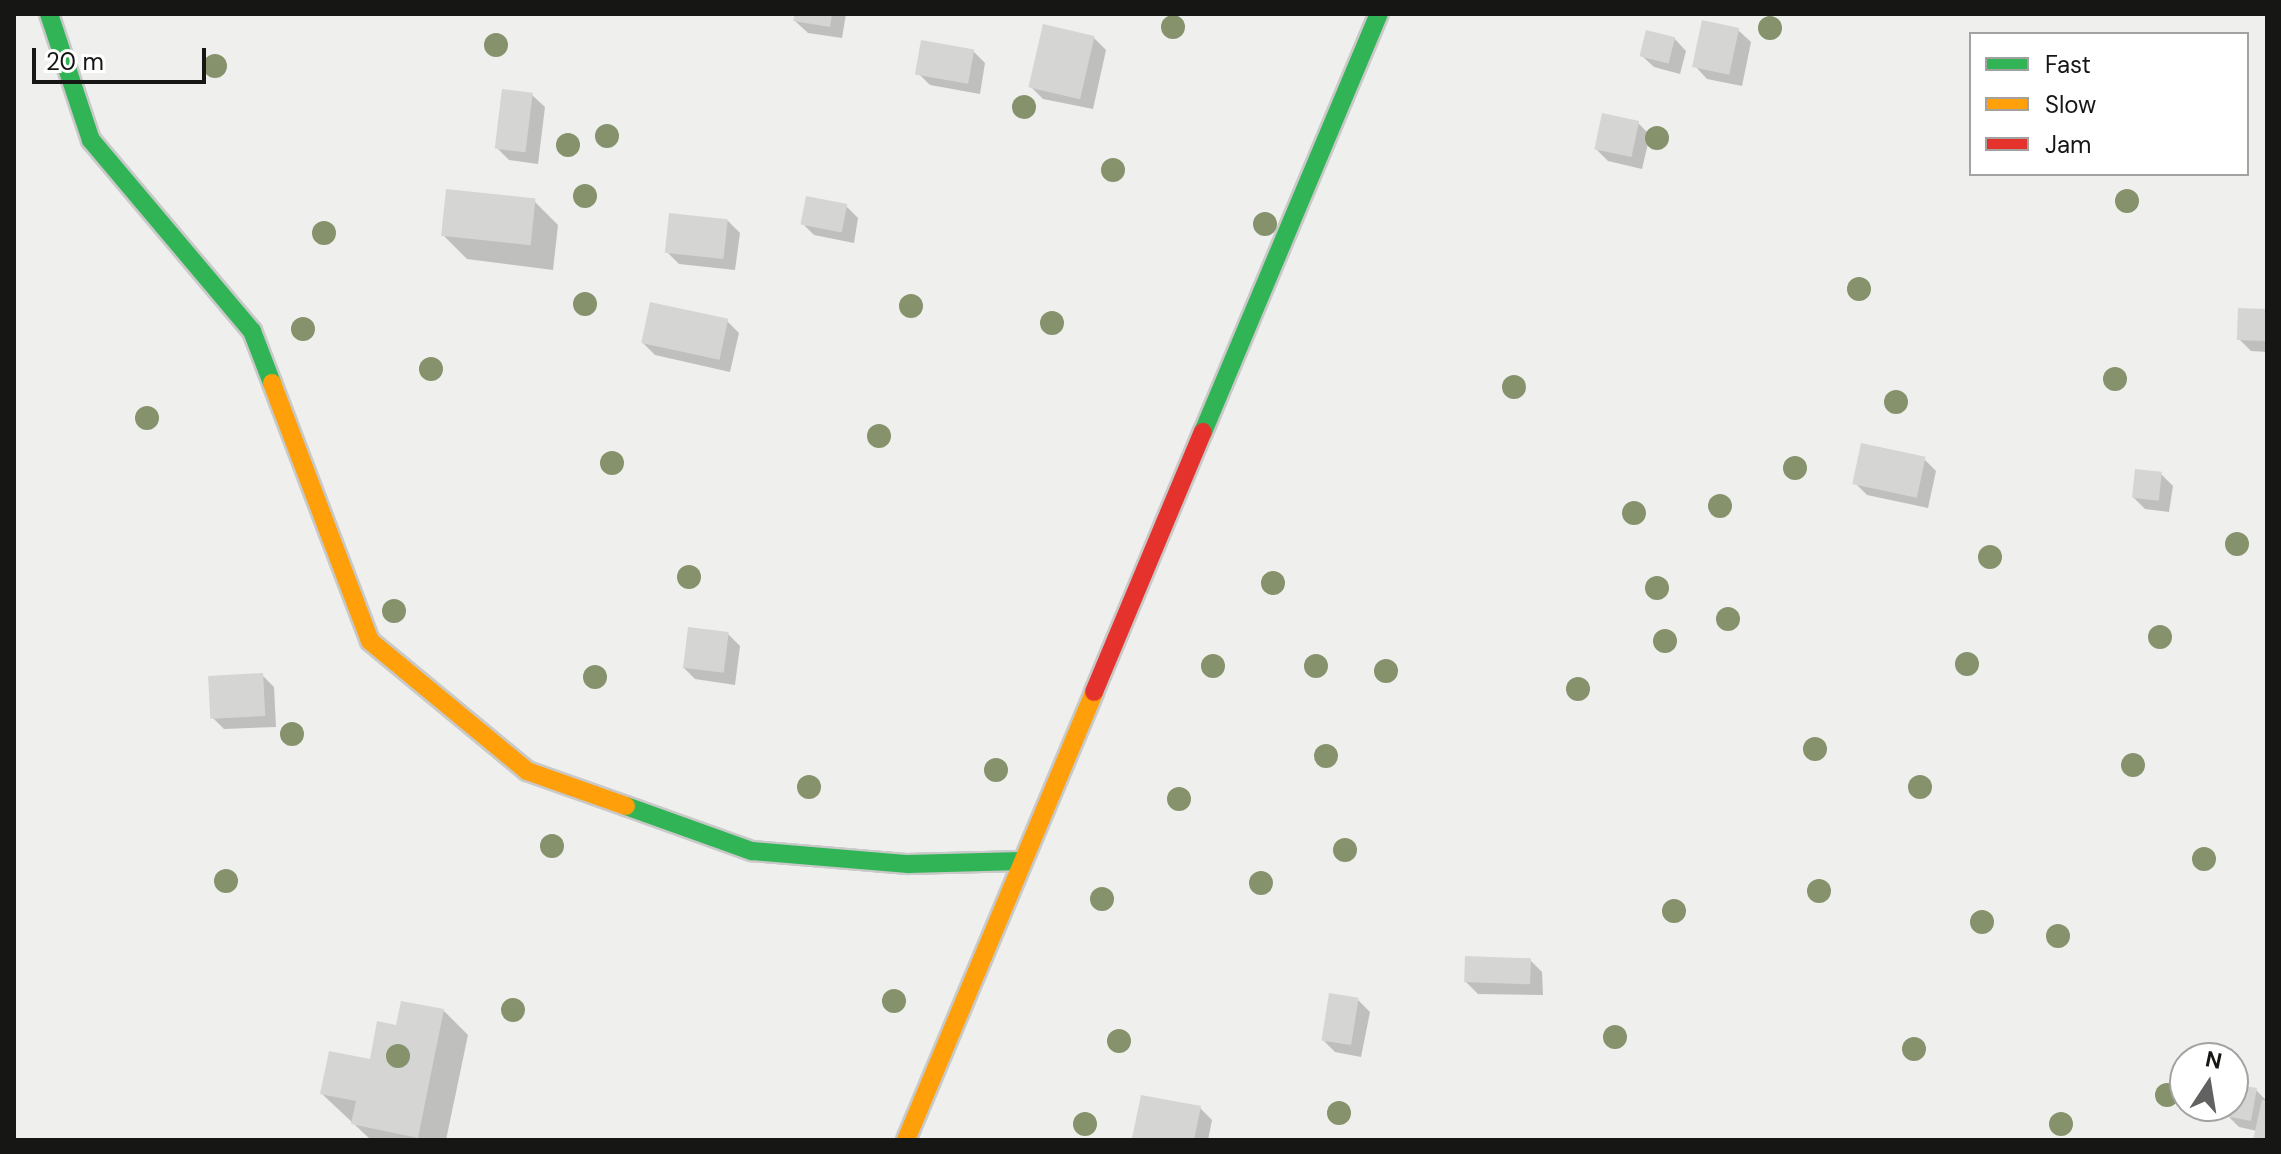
<!DOCTYPE html>
<html>
<head>
<meta charset="utf-8">
<style>
	body { margin:0 }
	#map { position:relative; width:2281px; height:1154px; overflow:hidden; background:#eff0ee; font-family:"DM Sans",sans-serif }
	div>[style] { position:absolute }
	[style*='--x'] { left:calc(var(--x)*1px); top:calc(var(--y)*1px); width:calc(var(--w)*1px); rotate:calc(var(--a)*1deg) }
	.shadow>* { inset:0; background:#0003 }
	.building>* { inset:0; background:#d5d6d4; transform-origin:0 0 }
	.roads { filter:drop-shadow(2px 0 #c8c9c8) drop-shadow(-2px 0 #c8c9c8) drop-shadow(0 2px #c8c9c8) drop-shadow(0 -2px #c8c9c8) }
	.fast>* { height:18px; margin:-9px; padding:0 9px; transform-origin:9px; border-radius:9px; background:#30b455 }
	.slow>* { height:18px; margin:-9px; padding:0 9px; transform-origin:9px; border-radius:9px; background:#ff9f0a }
	.jam>* { height:18px; margin:-9px; padding:0 9px; transform-origin:9px; border-radius:9px; background:#e5322d }
	.trees>* { width:24px; height:24px; margin:-12px; border-radius:50%; background:#85926b }
	span { translate:-50% -50%; white-space:nowrap; text-align:center; line-height:1.15; -webkit-text-stroke:6px #fff; paint-order:stroke }
	.frame { position:absolute; inset:0; border:16px solid #161615; pointer-events:none }
	.legend { position:absolute; left:1969px; top:32px; width:280px; height:144px; box-sizing:border-box; background:#fff; border:2px solid #a2a2a1; margin:0; padding:10px 14px; list-style:none; font-size:24px; color:#161615 }
	.legend li { display:flex; align-items:center; gap:16px; height:40px }
	.legend b { width:40px; border:2px solid #a2a2a1 }
	.north { position:absolute; left:2169px; top:1042px; width:80px; height:80px; box-sizing:border-box; background:#fff; border:2px solid #a2a2a1; border-radius:50%; rotate:12deg; font-size:22px; font-weight:700; line-height:32px; text-align:center; color:#161615 }
	.north::after { content:''; display:block; margin:auto; width:28px; height:36px; background:#626261; clip-path:polygon(50% 0,100% 100%,50% 72%,0 100%) }
	.scale { position:absolute; left:32px; top:48px; width:174px; height:36px; box-sizing:border-box; border:4px solid #161615; border-top:0; padding-left:10px; font-size:24px; line-height:28px; white-space:nowrap; color:#161615; -webkit-text-stroke:6px #fff; paint-order:stroke }
</style>
</head>
<body>
<div id="map">
	<div class="shadow">
		<i style="clip-path:polygon(797px 14px,846px 14px,842px 38px,808px 33px,795px 21px)"></i>
		<i style="clip-path:polygon(1738px 30px,1751px 42px,1742px 86px,1707px 79px,1695px 66px)"></i>
		<i style="clip-path:polygon(1094px 38px,1106px 50px,1093px 109px,1043px 99px,1031px 87px)"></i>
		<i style="clip-path:polygon(1674px 38px,1686px 51px,1680px 74px,1654px 67px,1641px 55px)"></i>
		<i style="clip-path:polygon(973px 51px,985px 63px,980px 94px,930px 85px,918px 73px)"></i>
		<i style="clip-path:polygon(532px 95px,545px 107px,538px 164px,509px 160px,497px 148px)"></i>
		<i style="clip-path:polygon(1638px 123px,1650px 135px,1642px 169px,1608px 161px,1596px 149px)"></i>
		<i style="clip-path:polygon(534px 201px,558px 225px,553px 270px,467px 259px,443px 235px)"></i>
		<i style="clip-path:polygon(846px 206px,858px 218px,854px 243px,814px 235px,802px 223px)"></i>
		<i style="clip-path:polygon(728px 221px,740px 233px,735px 270px,679px 264px,667px 252px)"></i>
		<i style="clip-path:polygon(2267px 311px,2267px 352px,2251px 351px,2239px 339px)"></i>
		<i style="clip-path:polygon(727px 321px,739px 333px,730px 372px,655px 355px,642px 342px)"></i>
		<i style="clip-path:polygon(1924px 459px,1936px 471px,1928px 508px,1867px 495px,1855px 483px)"></i>
		<i style="clip-path:polygon(2161px 474px,2173px 486px,2169px 512px,2145px 509px,2133px 497px)"></i>
		<i style="clip-path:polygon(728px 634px,740px 646px,735px 685px,695px 679px,683px 667px)"></i>
		<i style="clip-path:polygon(262px 675px,274px 687px,276px 727px,224px 729px,212px 717px)"></i>
		<i style="clip-path:polygon(1530px 960px,1542px 972px,1543px 995px,1478px 994px,1466px 982px)"></i>
		<i style="clip-path:polygon(1358px 1000px,1370px 1012px,1361px 1057px,1335px 1052px,1323px 1040px)"></i>
		<i style="clip-path:polygon(444px 1011px,468px 1035px,446px 1140px,371px 1140px,322px 1094px)"></i>
		<i style="clip-path:polygon(2233px 1088px,2256px 1090px,2267px 1101px,2267px 1140px,2255px 1140px,2257px 1131px,2239px 1127px,2227px 1115px)"></i>
		<i style="clip-path:polygon(1200px 1108px,1212px 1120px,1208px 1140px,1134px 1137px)"></i>
	</div>
	<div class="building">
		<i style="clip-path:polygon(795px 14px,832px 14px,830px 27px,793px 21px)"></i>
		<i style="left:1702px;top:20px;width:38px;height:48px;rotate:12deg"></i>
		<i style="left:1043px;top:24px;width:53px;height:65px;rotate:13deg"></i>
		<i style="left:1646px;top:30px;width:30px;height:27px;rotate:14deg"></i>
		<i style="left:921px;top:40px;width:54px;height:35px;rotate:10deg"></i>
		<i style="left:502px;top:89px;width:31px;height:60px;rotate:7deg"></i>
		<i style="left:1602px;top:113px;width:38px;height:37px;rotate:12deg"></i>
		<i style="left:446px;top:189px;width:90px;height:47px;rotate:6deg"></i>
		<i style="left:806px;top:196px;width:42px;height:29px;rotate:11deg"></i>
		<i style="left:669px;top:213px;width:59px;height:40px;rotate:6deg"></i>
		<i style="left:650px;top:302px;width:80px;height:42px;rotate:12deg"></i>
		<i style="left:2238px;top:308px;width:29px;height:32px;rotate:2deg"></i>
		<i style="left:1861px;top:443px;width:66px;height:42px;rotate:12deg"></i>
		<i style="left:2135px;top:469px;width:27px;height:29px;rotate:6deg"></i>
		<i style="left:688px;top:627px;width:41px;height:41px;rotate:7deg"></i>
		<i style="left:263px;top:673px;width:43px;height:55px;rotate:87deg"></i>
		<i style="left:1465px;top:956px;width:66px;height:26px;rotate:2deg"></i>
		<i style="left:1329px;top:993px;width:30px;height:48px;rotate:9deg"></i>
		<i style="clip-path:polygon(401px 1001px,444px 1009px,418px 1138px,351px 1124px,356px 1101px,320px 1094px,329px 1051px,370px 1059px,377px 1021px,396px 1025px)"></i>
		<i style="clip-path:polygon(2233px 1084px,2257px 1088px,2251px 1121px,2225px 1116px,2227px 1106px,2233px 1106px)"></i>
		<i style="clip-path:polygon(1141px 1095px,1201px 1106px,1194px 1140px,1132px 1138px)"></i>
		<i style="clip-path:polygon(2262px 1100px,2267px 1101px,2267px 1140px,2253px 1140px)"></i>
	</div>
	<div class="roads">
		<div class="fast">
			<i style="--x:49;--y:14;--w:133;--a:71.6"></i>
			<i style="--x:91;--y:140;--w:250;--a:49.9"></i>
			<i style="--x:252;--y:331;--w:56;--a:69"></i>
			<i style="--x:1203;--y:432;--w:454;--a:-67.2"></i>
			<i style="--x:626;--y:806;--w:134;--a:19.7"></i>
			<i style="--x:752;--y:851;--w:157;--a:4.8"></i>
			<i style="--x:908;--y:864;--w:113;--a:-1.5"></i>
		</div>
		<div class="slow">
			<i style="--x:272;--y:383;--w:276;--a:69.2"></i>
			<i style="--x:370;--y:641;--w:204;--a:39.6"></i>
			<i style="--x:527;--y:771;--w:105;--a:19.5"></i>
			<i style="--x:906;--y:1140;--w:486;--a:-67.2"></i>
		</div>
		<div class="jam">
			<i style="--x:1094;--y:692;--w:282;--a:-67.3"></i>
		</div>
	</div>
	<div class="trees">
		<i style="left:1173px;top:27px"></i>
		<i style="left:1770px;top:28px"></i>
		<i style="left:496px;top:45px"></i>
		<i style="left:215px;top:66px"></i>
		<i style="left:1024px;top:107px"></i>
		<i style="left:607px;top:136px"></i>
		<i style="left:1657px;top:138px"></i>
		<i style="left:568px;top:145px"></i>
		<i style="left:1113px;top:170px"></i>
		<i style="left:585px;top:196px"></i>
		<i style="left:2127px;top:201px"></i>
		<i style="left:1265px;top:224px"></i>
		<i style="left:324px;top:233px"></i>
		<i style="left:1859px;top:289px"></i>
		<i style="left:585px;top:304px"></i>
		<i style="left:911px;top:306px"></i>
		<i style="left:1052px;top:323px"></i>
		<i style="left:303px;top:329px"></i>
		<i style="left:431px;top:369px"></i>
		<i style="left:2115px;top:379px"></i>
		<i style="left:1514px;top:387px"></i>
		<i style="left:1896px;top:402px"></i>
		<i style="left:147px;top:418px"></i>
		<i style="left:879px;top:436px"></i>
		<i style="left:612px;top:463px"></i>
		<i style="left:1795px;top:468px"></i>
		<i style="left:1720px;top:506px"></i>
		<i style="left:1634px;top:513px"></i>
		<i style="left:2237px;top:544px"></i>
		<i style="left:1990px;top:557px"></i>
		<i style="left:689px;top:577px"></i>
		<i style="left:1273px;top:583px"></i>
		<i style="left:1657px;top:588px"></i>
		<i style="left:394px;top:611px"></i>
		<i style="left:1728px;top:619px"></i>
		<i style="left:2160px;top:637px"></i>
		<i style="left:1665px;top:641px"></i>
		<i style="left:1967px;top:664px"></i>
		<i style="left:1213px;top:666px"></i>
		<i style="left:1316px;top:666px"></i>
		<i style="left:1386px;top:671px"></i>
		<i style="left:595px;top:677px"></i>
		<i style="left:1578px;top:689px"></i>
		<i style="left:292px;top:734px"></i>
		<i style="left:1815px;top:749px"></i>
		<i style="left:1326px;top:756px"></i>
		<i style="left:2133px;top:765px"></i>
		<i style="left:996px;top:770px"></i>
		<i style="left:809px;top:787px"></i>
		<i style="left:1920px;top:787px"></i>
		<i style="left:1179px;top:799px"></i>
		<i style="left:552px;top:846px"></i>
		<i style="left:1345px;top:850px"></i>
		<i style="left:2204px;top:859px"></i>
		<i style="left:226px;top:881px"></i>
		<i style="left:1261px;top:883px"></i>
		<i style="left:1819px;top:891px"></i>
		<i style="left:1102px;top:899px"></i>
		<i style="left:1674px;top:911px"></i>
		<i style="left:1982px;top:922px"></i>
		<i style="left:2058px;top:936px"></i>
		<i style="left:894px;top:1001px"></i>
		<i style="left:513px;top:1010px"></i>
		<i style="left:1615px;top:1037px"></i>
		<i style="left:1119px;top:1041px"></i>
		<i style="left:1914px;top:1049px"></i>
		<i style="left:398px;top:1056px"></i>
		<i style="left:2167px;top:1095px"></i>
		<i style="left:1339px;top:1113px"></i>
		<i style="left:1085px;top:1124px"></i>
		<i style="left:2061px;top:1124px"></i>
	</div>
	<div class="frame"></div>
	<ul class="legend">
	<li><b style="height:10px;background:#30b455"></b>Fast</li>
	<li><b style="height:10px;background:#ff9f0a"></b>Slow</li>
	<li><b style="height:10px;background:#e5322d"></b>Jam</li>
	</ul>
	<div class="north">N</div>
	<div class="scale">20 m</div>
</div>
</body>
</html>
